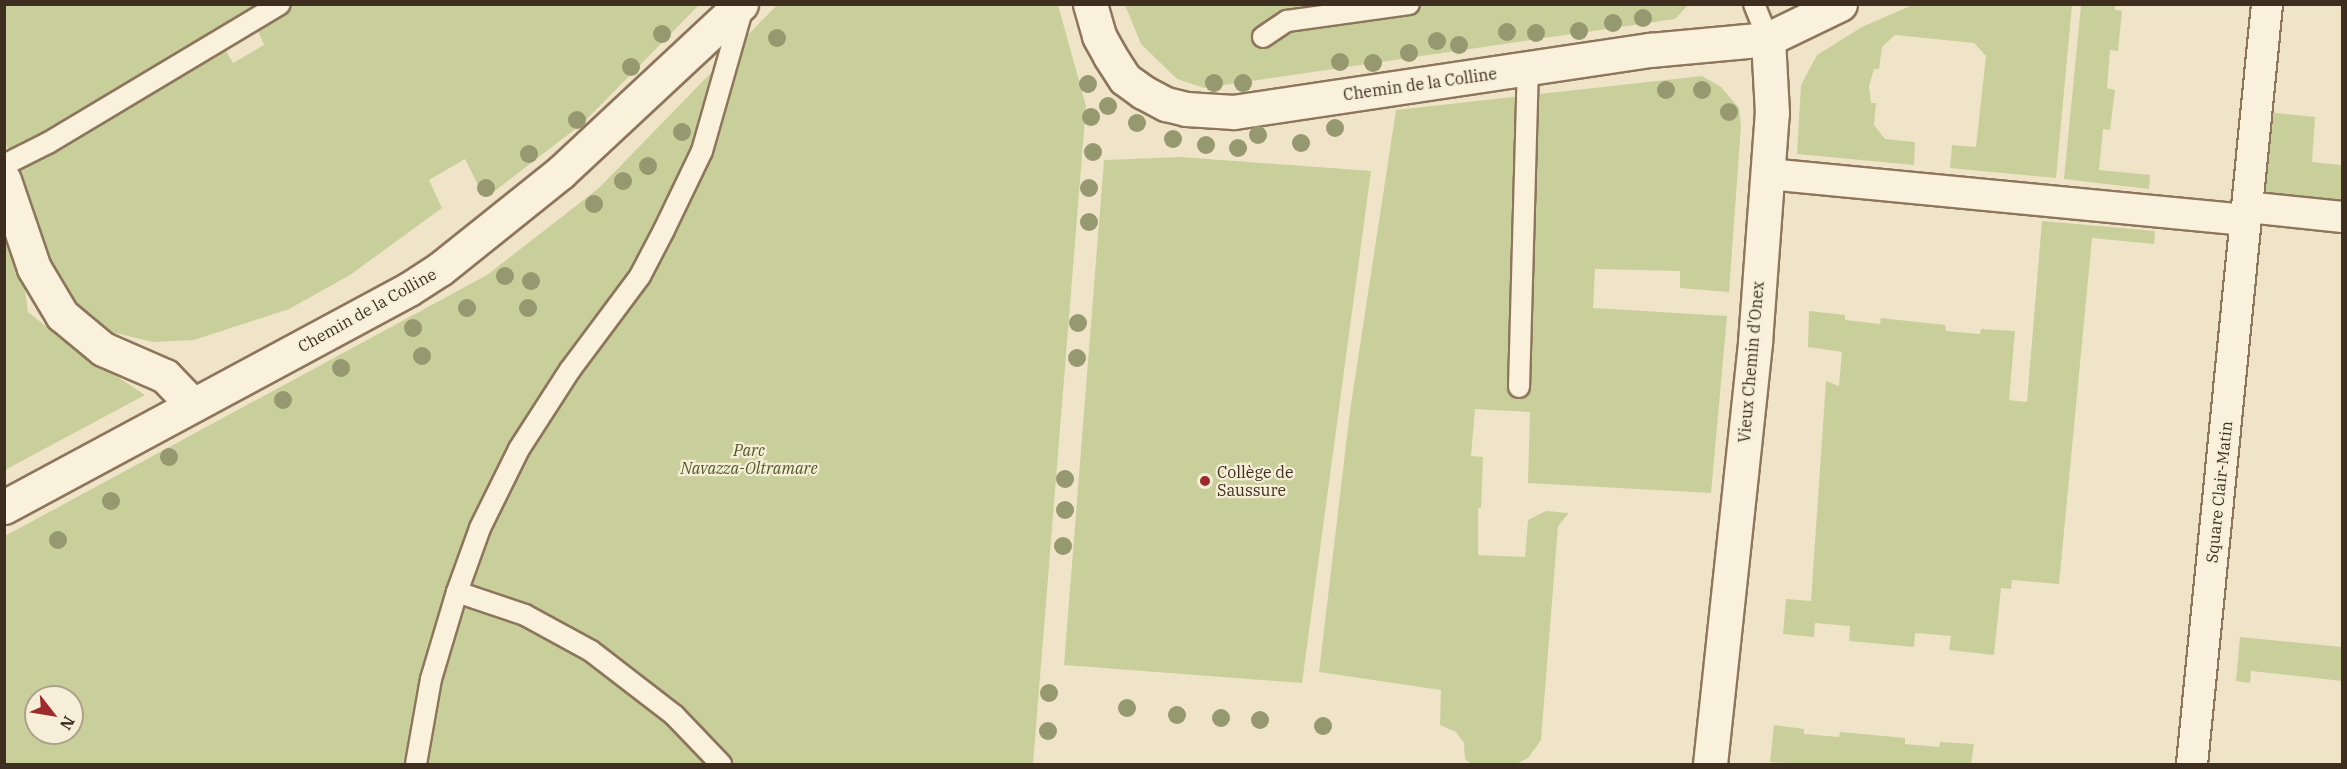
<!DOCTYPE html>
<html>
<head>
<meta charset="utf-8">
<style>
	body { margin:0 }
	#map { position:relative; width:2347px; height:769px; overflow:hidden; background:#f0e4c8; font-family:"IBM Plex Serif",serif }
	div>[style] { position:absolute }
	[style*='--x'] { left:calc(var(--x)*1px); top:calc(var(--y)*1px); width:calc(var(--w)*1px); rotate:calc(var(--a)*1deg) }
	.green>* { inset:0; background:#c9cf9b }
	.roads { filter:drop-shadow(2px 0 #8d765c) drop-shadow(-2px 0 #8d765c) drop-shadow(0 2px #8d765c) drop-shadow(0 -2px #8d765c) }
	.service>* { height:20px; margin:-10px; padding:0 10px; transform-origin:10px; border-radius:10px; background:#faf1dc }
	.pedestrian>* { height:30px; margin:-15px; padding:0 15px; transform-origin:15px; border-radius:15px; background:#faf1dc }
	.minor>* { height:33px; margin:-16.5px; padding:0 16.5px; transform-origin:16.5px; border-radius:16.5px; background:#faf1dc }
	.tertiary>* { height:33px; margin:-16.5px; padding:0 16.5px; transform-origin:16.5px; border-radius:16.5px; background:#faf1dc }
	.trees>* { width:18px; height:18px; margin:-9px; border-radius:50%; background:#96986f }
	.dots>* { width:16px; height:16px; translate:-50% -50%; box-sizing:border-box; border:3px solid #f7eed8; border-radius:50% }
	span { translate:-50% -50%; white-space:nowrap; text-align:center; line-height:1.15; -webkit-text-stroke:4.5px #f7eed8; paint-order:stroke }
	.street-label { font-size:16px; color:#3d2e20 }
	.park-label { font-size:16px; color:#4d5a26; font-style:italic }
	.poi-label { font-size:16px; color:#3d2e20 }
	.left { translate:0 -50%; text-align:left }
	.frame { position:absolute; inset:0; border:6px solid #3d2e20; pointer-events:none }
	.north { position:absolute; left:24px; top:685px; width:60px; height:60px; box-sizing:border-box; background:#f7eed8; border:2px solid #ada18e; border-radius:50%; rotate:121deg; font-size:16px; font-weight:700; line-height:24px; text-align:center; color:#3d2e20 }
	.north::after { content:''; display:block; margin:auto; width:21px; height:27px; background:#9e2a2b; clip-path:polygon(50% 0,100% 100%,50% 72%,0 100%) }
</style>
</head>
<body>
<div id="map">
	<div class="green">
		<i style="clip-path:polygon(4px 5px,260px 5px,9px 152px,4px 138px)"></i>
		<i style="clip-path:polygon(294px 5px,699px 5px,583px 123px,487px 197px,477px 183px,465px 159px,429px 180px,442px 208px,350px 275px,289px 309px,194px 340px,153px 342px,111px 332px,81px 310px,58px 279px,18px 168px,225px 49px,233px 63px,264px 45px,256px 26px)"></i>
		<i style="clip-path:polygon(evenodd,777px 5px,1058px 5px,1086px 106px,1033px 764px,5px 764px,5px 536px,487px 275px,599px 188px,777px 5px,36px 697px,72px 697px,72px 733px,36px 733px,36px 697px)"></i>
		<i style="clip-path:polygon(1125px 5px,1688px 5px,1675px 19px,1204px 88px,1177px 79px,1141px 44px)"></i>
		<i style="clip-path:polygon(1912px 5px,2072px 5px,2056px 178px,1950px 168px,1952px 145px,1976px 147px,1986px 56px,1974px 43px,1895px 35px,1882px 47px,1879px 69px,1874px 69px,1869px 86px,1871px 103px,1876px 103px,1874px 125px,1885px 139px,1915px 142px,1914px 165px,1797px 154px,1801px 85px,1817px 55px,1862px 27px)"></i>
		<i style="clip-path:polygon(2081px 5px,2115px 5px,2115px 10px,2122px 11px,2118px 51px,2110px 50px,2107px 88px,2115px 90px,2110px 130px,2103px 129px,2099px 170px,2150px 175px,2149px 189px,2064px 179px)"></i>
		<i style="clip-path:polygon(1702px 76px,1721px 87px,1739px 108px,1741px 126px,1729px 292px,1680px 288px,1680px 271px,1595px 269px,1593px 308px,1727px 316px,1711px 493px,1528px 483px,1530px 412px,1475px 409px,1471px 456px,1483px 457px,1481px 508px,1478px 508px,1478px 555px,1525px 557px,1528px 520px,1546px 511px,1569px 513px,1558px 526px,1541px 740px,1528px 758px,1516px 764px,1471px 764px,1465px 759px,1464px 743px,1456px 732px,1440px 725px,1441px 690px,1319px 672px,1350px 411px,1396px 110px)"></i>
		<i style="clip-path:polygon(2267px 112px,2315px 117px,2312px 162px,2342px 165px,2342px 207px,2258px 199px)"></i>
		<i style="clip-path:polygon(1181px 157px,1371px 171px,1302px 683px,1064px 665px,1104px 160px)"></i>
		<i style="clip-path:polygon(2042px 221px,2155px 231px,2154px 244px,2092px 238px,2059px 584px,2012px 580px,2011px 589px,2001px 588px,1994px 655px,1949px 650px,1951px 636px,1915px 633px,1914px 647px,1882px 644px,1849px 641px,1850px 626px,1815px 623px,1814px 637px,1783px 634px,1786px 599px,1811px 601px,1826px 381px,1839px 386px,1842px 352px,1808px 347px,1809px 311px,1845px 315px,1845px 320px,1880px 324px,1881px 318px,1945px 325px,1946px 331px,1980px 334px,1981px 329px,2015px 331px,2009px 400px,2027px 402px)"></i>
		<i style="clip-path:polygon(4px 224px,22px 267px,28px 312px,72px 347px,145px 395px,5px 470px)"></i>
		<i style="clip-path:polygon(2240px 637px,2342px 647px,2342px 681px,2251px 671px,2250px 683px,2236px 681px)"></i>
		<i style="clip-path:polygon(1774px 725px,1804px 729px,1804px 734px,1839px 737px,1840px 732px,1873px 735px,1905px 738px,1905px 744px,1939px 747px,1940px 742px,1974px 744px,1971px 764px,1801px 764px,1770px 762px)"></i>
	</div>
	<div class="roads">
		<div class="service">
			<i style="--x:1754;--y:4;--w:38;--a:68"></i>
			<i style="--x:1263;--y:37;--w:29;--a:-34"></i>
			<i style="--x:1287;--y:21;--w:123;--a:-7.9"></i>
			<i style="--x:4;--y:165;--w:49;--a:-26.6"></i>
			<i style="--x:48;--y:143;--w:270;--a:-30.9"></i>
			<i style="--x:1519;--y:387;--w:319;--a:-88.4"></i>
			<i style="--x:457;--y:592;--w:72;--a:18.7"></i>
			<i style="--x:525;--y:615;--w:75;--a:28.6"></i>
			<i style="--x:591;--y:651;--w:105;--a:37.6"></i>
			<i style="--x:674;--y:715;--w:68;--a:46.2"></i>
			<i style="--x:416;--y:764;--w:86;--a:-80"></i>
			<i style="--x:431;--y:679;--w:91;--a:-73.4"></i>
			<i style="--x:457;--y:592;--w:68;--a:-70.2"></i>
			<i style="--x:480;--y:528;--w:88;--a:-63.7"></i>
			<i style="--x:519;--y:449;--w:94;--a:-57.2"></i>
			<i style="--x:570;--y:370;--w:117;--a:-53.3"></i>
			<i style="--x:640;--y:276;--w:52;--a:-62.4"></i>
			<i style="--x:664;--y:230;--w:88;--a:-64.3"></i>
			<i style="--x:702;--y:151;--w:150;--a:-74.1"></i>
		</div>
		<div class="pedestrian">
			<i style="--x:1768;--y:174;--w:480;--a:5.5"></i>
			<i style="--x:2247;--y:207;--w:96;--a:6"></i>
			<i style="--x:2192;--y:764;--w:764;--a:-84.36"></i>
		</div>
		<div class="minor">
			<i style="--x:4;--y:180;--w:93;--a:71.2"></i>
			<i style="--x:34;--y:268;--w:55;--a:59.2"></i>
			<i style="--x:62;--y:315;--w:53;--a:39.7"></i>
			<i style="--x:103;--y:349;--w:68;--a:23.5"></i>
			<i style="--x:165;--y:376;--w:40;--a:46"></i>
			<i style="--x:1710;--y:764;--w:424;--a:-83.9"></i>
			<i style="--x:1755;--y:342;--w:230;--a:-85.8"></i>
			<i style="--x:1772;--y:113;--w:74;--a:-93.1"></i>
		</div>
		<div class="tertiary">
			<i style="--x:1090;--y:4;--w:33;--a:74"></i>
			<i style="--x:1099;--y:36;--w:23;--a:61"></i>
			<i style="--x:1110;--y:56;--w:27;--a:57"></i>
			<i style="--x:1125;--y:79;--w:22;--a:36"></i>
			<i style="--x:1143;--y:92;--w:26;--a:28"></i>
			<i style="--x:1166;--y:104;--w:21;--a:14"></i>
			<i style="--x:1186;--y:109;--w:48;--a:3.6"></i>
			<i style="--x:1234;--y:112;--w:421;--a:-8.5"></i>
			<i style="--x:1650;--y:50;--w:119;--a:-5.3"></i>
			<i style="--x:1768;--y:39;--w:80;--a:-25.9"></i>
			<i style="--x:4;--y:507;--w:460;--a:-28.3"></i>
			<i style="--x:409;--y:289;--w:37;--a:-33"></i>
			<i style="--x:440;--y:269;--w:155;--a:-38.7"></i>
			<i style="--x:561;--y:172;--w:246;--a:-43"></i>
		</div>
	</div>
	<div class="trees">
		<i style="left:1643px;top:18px"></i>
		<i style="left:1613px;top:23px"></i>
		<i style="left:1579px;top:31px"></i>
		<i style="left:1507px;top:32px"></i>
		<i style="left:1536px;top:33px"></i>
		<i style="left:662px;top:34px"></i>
		<i style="left:777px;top:38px"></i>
		<i style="left:1437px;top:41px"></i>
		<i style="left:1459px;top:45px"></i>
		<i style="left:1409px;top:53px"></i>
		<i style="left:1340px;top:62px"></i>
		<i style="left:1373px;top:63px"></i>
		<i style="left:631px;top:67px"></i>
		<i style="left:1214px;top:83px"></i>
		<i style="left:1243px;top:83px"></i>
		<i style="left:1088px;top:84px"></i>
		<i style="left:1666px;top:90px"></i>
		<i style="left:1702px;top:90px"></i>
		<i style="left:1108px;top:106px"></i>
		<i style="left:1729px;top:112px"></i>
		<i style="left:1091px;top:117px"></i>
		<i style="left:577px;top:120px"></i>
		<i style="left:1137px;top:123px"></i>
		<i style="left:1335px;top:128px"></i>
		<i style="left:682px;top:132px"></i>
		<i style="left:1258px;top:135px"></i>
		<i style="left:1173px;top:139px"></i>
		<i style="left:1301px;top:143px"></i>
		<i style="left:1206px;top:145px"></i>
		<i style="left:1238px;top:148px"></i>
		<i style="left:1093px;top:152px"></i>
		<i style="left:529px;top:154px"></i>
		<i style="left:648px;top:166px"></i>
		<i style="left:623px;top:181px"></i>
		<i style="left:486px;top:188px"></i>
		<i style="left:1089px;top:188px"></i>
		<i style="left:594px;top:204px"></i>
		<i style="left:1089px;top:222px"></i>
		<i style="left:505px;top:276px"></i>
		<i style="left:531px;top:281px"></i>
		<i style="left:467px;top:308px"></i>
		<i style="left:528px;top:308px"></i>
		<i style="left:1078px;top:323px"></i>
		<i style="left:413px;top:328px"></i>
		<i style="left:422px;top:356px"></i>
		<i style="left:1077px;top:358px"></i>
		<i style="left:341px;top:368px"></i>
		<i style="left:283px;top:400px"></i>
		<i style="left:169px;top:457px"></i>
		<i style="left:1065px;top:479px"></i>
		<i style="left:111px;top:501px"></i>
		<i style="left:1065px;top:510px"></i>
		<i style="left:58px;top:540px"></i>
		<i style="left:1063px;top:546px"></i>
		<i style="left:1049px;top:693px"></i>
		<i style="left:1127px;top:708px"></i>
		<i style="left:1177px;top:715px"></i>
		<i style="left:1221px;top:718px"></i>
		<i style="left:1260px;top:720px"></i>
		<i style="left:1323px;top:726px"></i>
		<i style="left:1048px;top:731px"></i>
	</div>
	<div class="dots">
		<i style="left:1205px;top:481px;background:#9e2a2b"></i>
	</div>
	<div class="street-label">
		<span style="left:1420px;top:84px;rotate:-8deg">Chemin de la Colline</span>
		<span style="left:367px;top:310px;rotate:-29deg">Chemin de la Colline</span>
		<span style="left:1751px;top:362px;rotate:-85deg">Vieux Chemin d'Onex</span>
		<span style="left:2219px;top:492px;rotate:-84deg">Square Clair-Matin</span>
	</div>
	<div class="park-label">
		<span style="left:749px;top:459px">Parc<br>Navazza-Oltramare</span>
	</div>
	<div class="poi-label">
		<span class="left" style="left:1217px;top:481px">Collège de<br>Saussure</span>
	</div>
	<div class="frame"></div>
	<div class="north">N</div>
</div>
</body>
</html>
